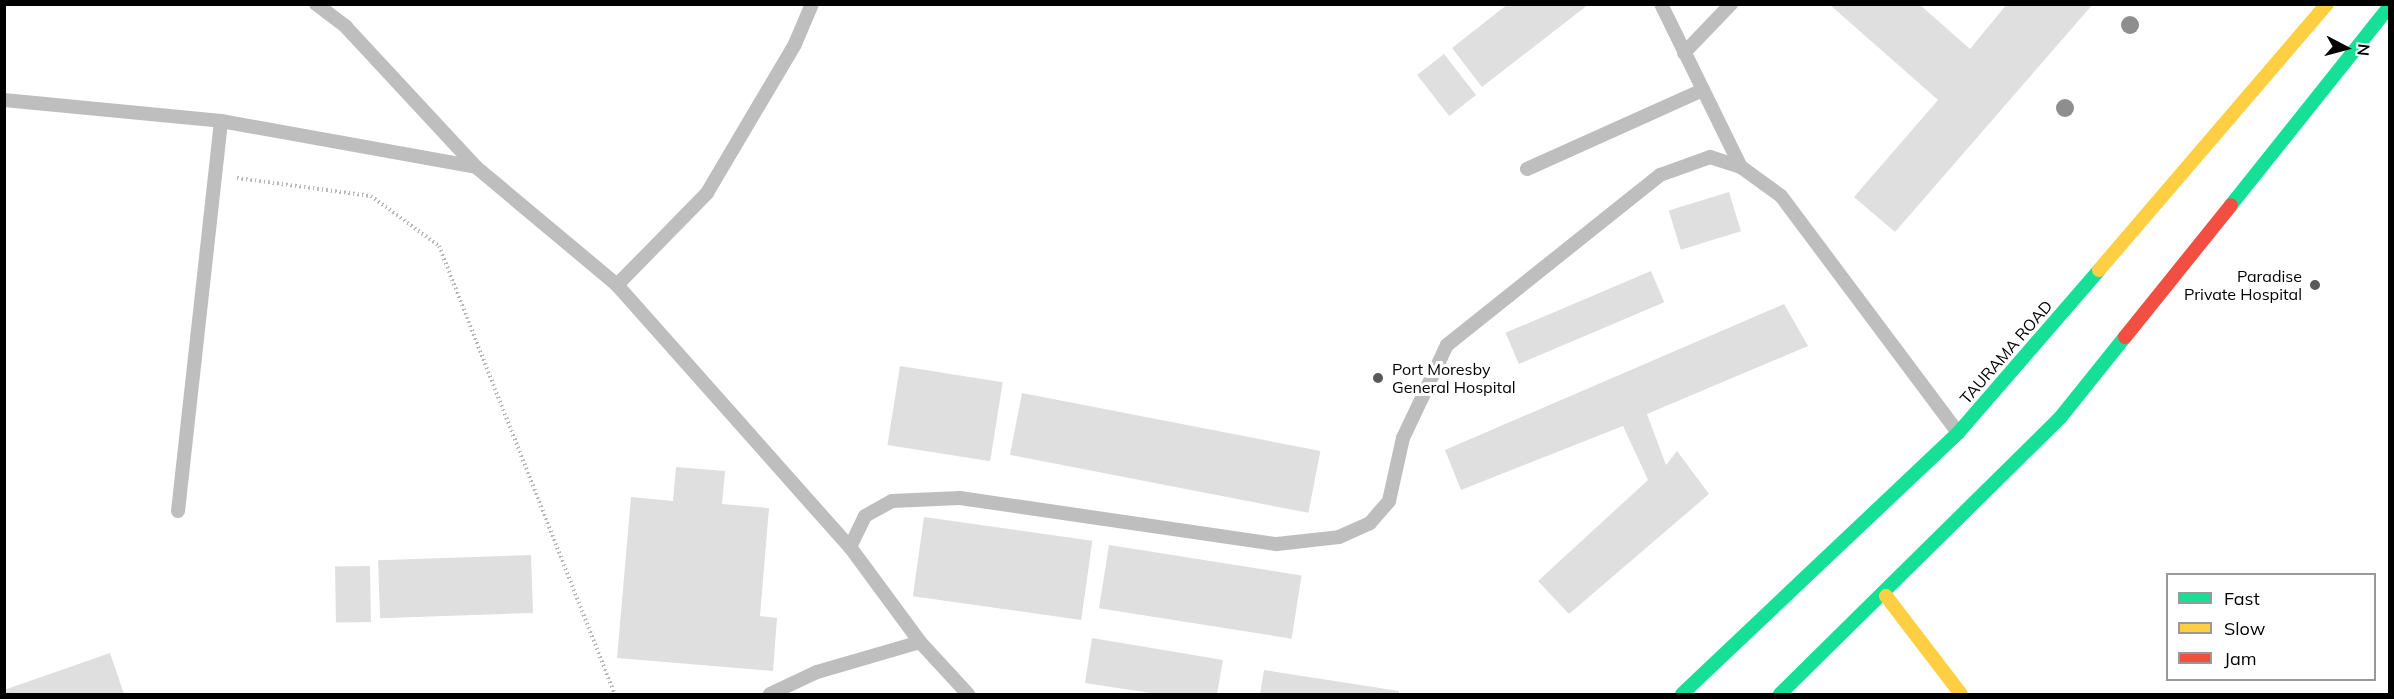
<!DOCTYPE html>
<html>
<head>
<meta charset="utf-8">
<style>
	body { margin:0 }
	#map { position:relative; width:2394px; height:699px; overflow:hidden; background:#fff; font-family:Mulish,sans-serif }
	div>[style] { position:absolute }
	[style*='--x'] { left:calc(var(--x)*1px); top:calc(var(--y)*1px); width:calc(var(--w)*1px); rotate:calc(var(--a)*1deg) }
	.building>* { inset:0; background:#dfdfdf; transform-origin:0 0 }
	.path>* { height:4px; margin-top:-2px; transform-origin:0; background:repeating-linear-gradient(90deg,#b9b9b9 0 1.5px,transparent 0 4.5px) }
	.lane>* { height:14px; margin:-7px; padding:0 7px; transform-origin:7px; border-radius:7px; background:#bebebe }
	.fast>* { height:14px; margin:-7px; padding:0 7px; transform-origin:7px; border-radius:7px; background:#16e098 }
	.slow>* { height:14px; margin:-7px; padding:0 7px; transform-origin:7px; border-radius:7px; background:#ffcf43 }
	.jam>* { height:14px; margin:-7px; padding:0 7px; transform-origin:7px; border-radius:7px; background:#f24e42 }
	.trees>* { width:18px; height:18px; margin:-9px; border-radius:50%; background:#8e8e8e }
	.dots>* { width:16px; height:16px; translate:-50% -50%; box-sizing:border-box; border:3px solid #fff; border-radius:50% }
	span { translate:-50% -50%; white-space:nowrap; text-align:center; line-height:1.15; -webkit-text-stroke:6px #fff; paint-order:stroke }
	.poi-label { font-size:16px; color:#000 }
	.right { translate:-100% -50%; text-align:right }
	.left { translate:0 -50%; text-align:left }
	.street-label { font-size:16px; color:#000 }
	.frame { position:absolute; inset:0; border:6px solid #000; pointer-events:none }
	.legend { position:absolute; left:2166px; top:573px; width:210px; height:108px; box-sizing:border-box; background:#fff; border:2px solid #999; margin:0; padding:8px 10px; list-style:none; font-size:18px; color:#000 }
	.legend li { display:flex; align-items:center; gap:12px; height:30px }
	.legend b { width:30px; border:2px solid #999 }
	.north { position:absolute; left:2316px; top:18px; width:60px; height:60px; -webkit-text-stroke:4px #fff; paint-order:stroke; rotate:96deg; font-size:16px; font-weight:700; line-height:24px; text-align:center; color:#000 }
	.north::after { content:''; display:block; margin:auto; width:21px; height:27px; background:#000; clip-path:polygon(50% 0,100% 100%,50% 72%,0 100%) }
</style>
</head>
<body>
<div id="map">
	<div class="building">
		<i style="clip-path:polygon(1508px 4px,1589px 4px,1482px 87px,1452px 48px)"></i>
		<i style="clip-path:polygon(1829px 4px,1919px 4px,1970px 49px,2007px 4px,2093px 4px,1895px 232px,1854px 197px,1938px 100px)"></i>
		<i style="left:1444px;top:54px;width:52px;height:34px;rotate:52deg"></i>
		<i style="left:1729px;top:192px;width:41px;height:63px;rotate:73deg"></i>
		<i style="left:1651px;top:271px;width:34px;height:158px;rotate:67deg"></i>
		<i style="clip-path:polygon(1784px 304px,1808px 346px,1647px 414px,1666px 465px,1677px 451px,1709px 494px,1569px 614px,1538px 581px,1648px 480px,1623px 426px,1461px 490px,1445px 450px)"></i>
		<i style="left:900px;top:366px;width:104px;height:80px;rotate:9deg"></i>
		<i style="left:1022px;top:393px;width:304px;height:63px;rotate:11deg"></i>
		<i style="clip-path:polygon(676px 467px,725px 471px,722px 504px,769px 508px,760px 616px,777px 618px,773px 671px,617px 658px,631px 497px,673px 501px)"></i>
		<i style="left:924px;top:517px;width:170px;height:80px;rotate:8deg"></i>
		<i style="left:1109px;top:545px;width:195px;height:64px;rotate:9deg"></i>
		<i style="left:531px;top:555px;width:58px;height:153px;rotate:88deg"></i>
		<i style="left:370px;top:566px;width:56px;height:35px;rotate:89deg"></i>
		<i style="clip-path:polygon(1092px 638px,1223px 660px,1217px 694px,1157px 694px,1085px 683px)"></i>
		<i style="clip-path:polygon(110px 653px,124px 694px,4px 694px,4px 690px)"></i>
		<i style="clip-path:polygon(1264px 670px,1399px 691px,1399px 694px,1260px 694px)"></i>
	</div>
	<div class="path">
		<i style="--x:237;--y:178;--w:135;--a:7.7"></i>
		<i style="--x:371;--y:196;--w:84;--a:36.3"></i>
		<i style="--x:439;--y:246;--w:481;--a:68.6"></i>
	</div>
	<div class="lane">
		<i style="--x:316;--y:4;--w:38;--a:37"></i>
		<i style="--x:346;--y:27;--w:191;--a:47.1"></i>
		<i style="--x:476;--y:167;--w:184;--a:39.9"></i>
		<i style="--x:617;--y:285;--w:351;--a:48.4"></i>
		<i style="--x:850;--y:547;--w:118;--a:53.6"></i>
		<i style="--x:920;--y:642;--w:71;--a:47.3"></i>
		<i style="--x:1661;--y:4;--w:182;--a:63.9"></i>
		<i style="--x:1684;--y:53;--w:68;--a:-46.2"></i>
		<i style="--x:4;--y:100;--w:218;--a:5.5"></i>
		<i style="--x:221;--y:121;--w:259;--a:10.2"></i>
		<i style="--x:1527;--y:169;--w:193;--a:-24.2"></i>
		<i style="--x:617;--y:285;--w:129;--a:-45.6"></i>
		<i style="--x:707;--y:193;--w:173;--a:-59.4"></i>
		<i style="--x:795;--y:44;--w:43;--a:-67"></i>
		<i style="--x:178;--y:511;--w:392;--a:-83.7"></i>
		<i style="--x:850;--y:547;--w:34;--a:-64"></i>
		<i style="--x:865;--y:516;--w:31;--a:-29"></i>
		<i style="--x:892;--y:501;--w:68;--a:-2.5"></i>
		<i style="--x:960;--y:498;--w:320;--a:8.3"></i>
		<i style="--x:1277;--y:544;--w:62;--a:-6.4"></i>
		<i style="--x:1339;--y:537;--w:34;--a:-24"></i>
		<i style="--x:1370;--y:523;--w:29;--a:-49"></i>
		<i style="--x:1389;--y:501;--w:65;--a:-77.5"></i>
		<i style="--x:1403;--y:438;--w:103;--a:-64.7"></i>
		<i style="--x:1447;--y:345;--w:273;--a:-38.6"></i>
		<i style="--x:1660;--y:175;--w:53;--a:-19.8"></i>
		<i style="--x:1710;--y:157;--w:33;--a:18"></i>
		<i style="--x:1741;--y:167;--w:49;--a:35.9"></i>
		<i style="--x:1781;--y:196;--w:296;--a:53.2"></i>
		<i style="--x:770;--y:694;--w:52;--a:-25.1"></i>
		<i style="--x:817;--y:672;--w:107;--a:-16.2"></i>
	</div>
	<div class="fast">
		<i style="--x:2231;--y:205;--w:255;--a:-51.4"></i>
		<i style="--x:1682;--y:694;--w:380;--a:-43.4"></i>
		<i style="--x:1958;--y:433;--w:216;--a:-49.1"></i>
		<i style="--x:1780;--y:694;--w:393;--a:-44.6"></i>
		<i style="--x:2060;--y:418;--w:104;--a:-51.3"></i>
	</div>
	<div class="slow">
		<i style="--x:2099;--y:270;--w:350;--a:-49.4"></i>
		<i style="--x:1886;--y:596;--w:123;--a:52.6"></i>
	</div>
	<div class="jam">
		<i style="--x:2125;--y:337;--w:169;--a:-51.2"></i>
	</div>
	<div class="trees">
		<i style="left:2130px;top:25px"></i>
		<i style="left:2065px;top:108px"></i>
	</div>
	<div class="dots">
		<i style="left:2315px;top:285px;background:#595959"></i>
		<i style="left:1378px;top:378px;background:#595959"></i>
	</div>
	<div class="poi-label">
		<span class="right" style="left:2302px;top:285px">Paradise<br>Private Hospital</span>
		<span class="left" style="left:1392px;top:378px">Port Moresby<br>General Hospital</span>
	</div>
	<div class="street-label">
		<span style="left:2006px;top:352px;rotate:-49deg">TAURAMA ROAD</span>
	</div>
	<div class="frame"></div>
	<ul class="legend">
	<li><b style="height:8px;background:#16e098"></b>Fast</li>
	<li><b style="height:8px;background:#ffcf43"></b>Slow</li>
	<li><b style="height:8px;background:#f24e42"></b>Jam</li>
	</ul>
	<div class="north">N</div>
</div>
</body>
</html>
